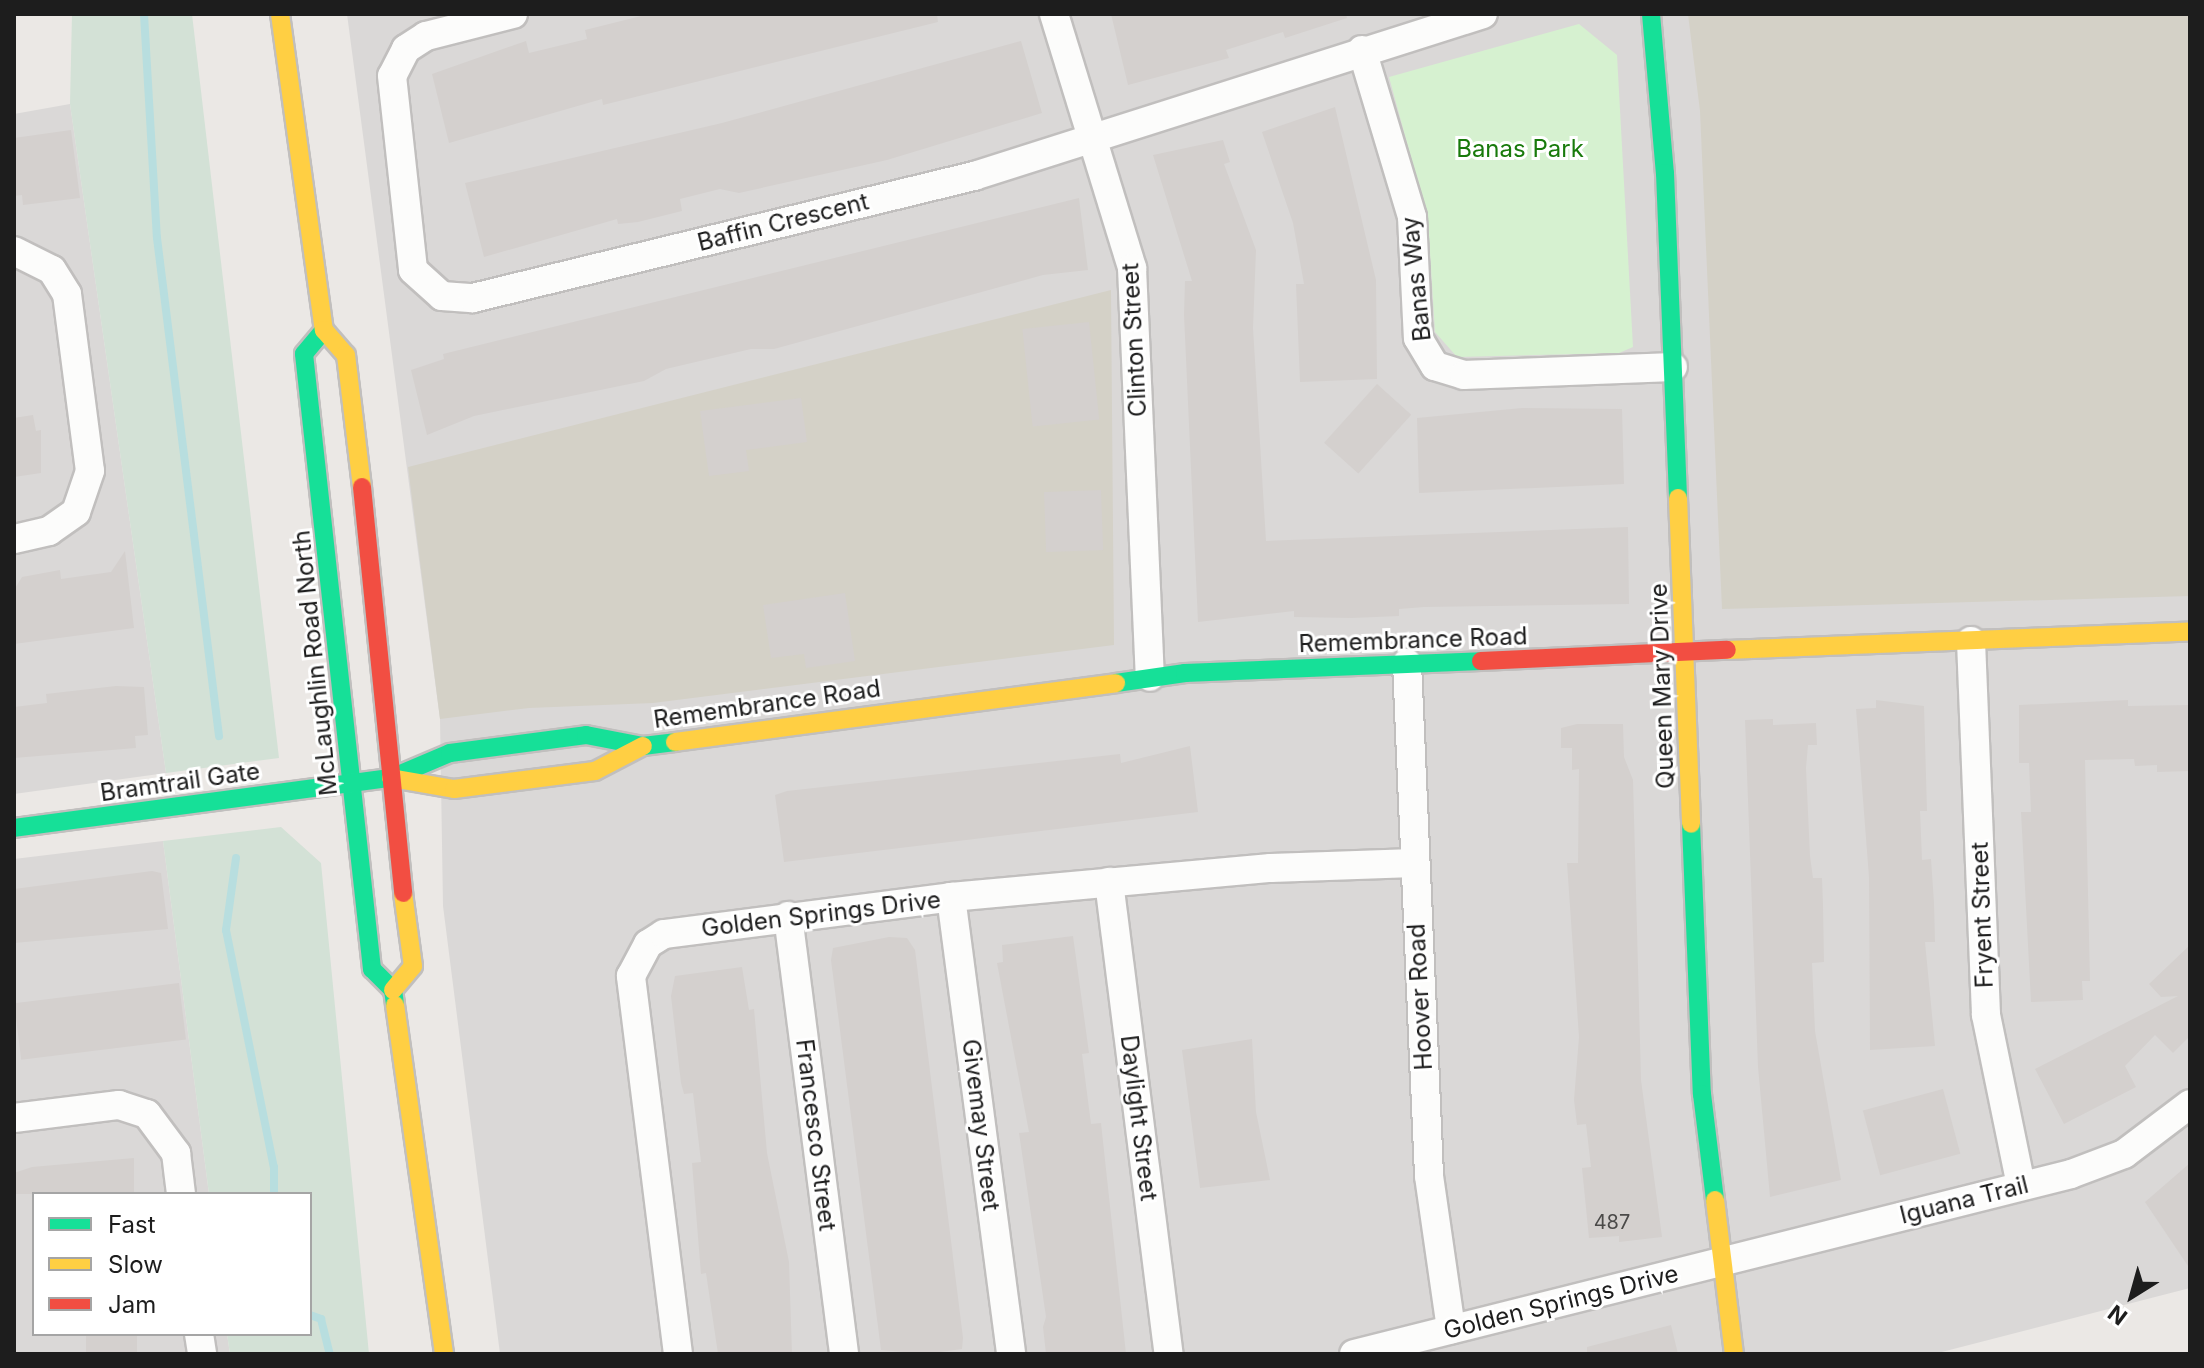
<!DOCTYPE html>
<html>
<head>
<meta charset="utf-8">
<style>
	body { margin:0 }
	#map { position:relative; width:2204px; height:1368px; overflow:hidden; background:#ebe8e5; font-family:Inter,sans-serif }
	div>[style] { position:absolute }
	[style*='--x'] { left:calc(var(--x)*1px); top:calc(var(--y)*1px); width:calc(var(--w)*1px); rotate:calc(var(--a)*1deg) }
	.residential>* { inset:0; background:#dad8d7 }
	.construction>* { inset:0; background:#d4d1c7 }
	.wetland>* { inset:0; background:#d3e1d6 }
	.park>* { inset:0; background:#d6f1d0 }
	.stream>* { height:8px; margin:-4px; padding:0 4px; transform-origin:4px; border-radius:4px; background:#b8dedf }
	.building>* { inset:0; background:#d4d0ce; transform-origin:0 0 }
	.roads { filter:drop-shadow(2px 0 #c1bfbe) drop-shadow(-2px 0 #c1bfbe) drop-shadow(0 2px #c1bfbe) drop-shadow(0 -2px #c1bfbe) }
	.street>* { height:28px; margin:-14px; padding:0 14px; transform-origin:14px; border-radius:14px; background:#fcfcfb }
	.fast>* { height:18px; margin:-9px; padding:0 9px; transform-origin:9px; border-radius:9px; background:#16e098 }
	.slow>* { height:18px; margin:-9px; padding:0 9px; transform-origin:9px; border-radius:9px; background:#ffcf43 }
	.jam>* { height:18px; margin:-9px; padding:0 9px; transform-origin:9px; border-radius:9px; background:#f24e42 }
	span { translate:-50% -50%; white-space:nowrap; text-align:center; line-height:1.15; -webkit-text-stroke:6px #fff; paint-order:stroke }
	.number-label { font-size:20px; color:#4b4a49 }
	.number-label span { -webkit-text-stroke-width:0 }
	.park-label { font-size:24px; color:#187a0b }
	.street-label { font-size:24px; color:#1d1d1d }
	.frame { position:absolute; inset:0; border:16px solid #1d1d1d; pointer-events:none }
	.legend { position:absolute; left:32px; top:1192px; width:280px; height:144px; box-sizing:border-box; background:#fff; border:2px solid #a5a5a5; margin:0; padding:10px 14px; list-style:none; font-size:24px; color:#1d1d1d }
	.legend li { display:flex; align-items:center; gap:16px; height:40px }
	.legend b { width:40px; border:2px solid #a5a5a5 }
	.north { position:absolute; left:2092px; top:1256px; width:80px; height:80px; -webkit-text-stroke:6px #fff; paint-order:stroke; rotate:217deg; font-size:22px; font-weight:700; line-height:32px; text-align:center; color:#1d1d1d }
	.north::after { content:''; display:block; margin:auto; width:28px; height:36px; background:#1d1d1d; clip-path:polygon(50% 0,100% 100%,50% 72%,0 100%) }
</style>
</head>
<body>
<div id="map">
	<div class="residential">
		<i style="clip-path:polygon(347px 14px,2190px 14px,2190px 1288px,1934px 1354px,500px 1354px,443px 906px,440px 719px)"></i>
		<i style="clip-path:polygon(70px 104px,166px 773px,14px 794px,14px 114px)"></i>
		<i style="clip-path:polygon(163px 841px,209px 1194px,34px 1194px,34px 1334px,227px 1334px,230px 1354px,14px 1354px,14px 859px)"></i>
	</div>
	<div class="construction">
		<i style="clip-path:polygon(1688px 14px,2190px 14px,2190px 596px,1722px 609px,1700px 111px)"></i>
		<i style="clip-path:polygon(1111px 290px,1114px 645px,653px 703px,529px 708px,440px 719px,408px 467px)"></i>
	</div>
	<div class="wetland">
		<i style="clip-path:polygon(72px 14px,192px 14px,279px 758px,166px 773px,70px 104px)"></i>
		<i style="clip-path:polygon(281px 827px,321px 863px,369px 1354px,230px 1354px,227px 1334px,310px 1334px,310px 1194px,209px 1194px,163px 841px)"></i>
	</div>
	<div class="park">
		<i style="clip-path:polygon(1579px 24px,1617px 55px,1633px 347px,1619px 353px,1457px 357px,1435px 332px,1428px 220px,1389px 77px)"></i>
	</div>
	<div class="stream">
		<i style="--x:144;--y:14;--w:224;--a:86.7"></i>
		<i style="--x:157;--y:238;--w:502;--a:82.9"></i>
		<i style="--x:236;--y:858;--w:73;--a:97.9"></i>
		<i style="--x:226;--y:930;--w:242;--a:78.6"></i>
		<i style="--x:274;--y:1167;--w:27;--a:90"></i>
		<i style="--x:310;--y:1315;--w:12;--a:20"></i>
		<i style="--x:321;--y:1319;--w:36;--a:76"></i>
	</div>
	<div class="building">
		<i style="clip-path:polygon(649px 14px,937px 14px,938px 22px,603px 105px,602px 99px,449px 143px,432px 74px,526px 41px,529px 53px,587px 39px,585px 30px)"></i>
		<i style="clip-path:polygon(1111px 14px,1346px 14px,1347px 18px,1285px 38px,1283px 32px,1226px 50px,1229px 58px,1128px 85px)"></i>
		<i style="clip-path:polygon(1021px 41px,1042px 113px,887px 160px,739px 193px,720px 189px,680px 199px,682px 211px,638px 222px,618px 224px,617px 219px,484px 257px,465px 183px,722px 123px)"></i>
		<i style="clip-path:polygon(1335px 107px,1376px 280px,1377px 379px,1300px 382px,1296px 284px,1304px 284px,1293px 223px,1262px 132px)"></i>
		<i style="clip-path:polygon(71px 130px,80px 198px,23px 205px,22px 195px,14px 196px,14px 138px)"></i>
		<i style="clip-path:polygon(1223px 140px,1230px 162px,1224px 164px,1256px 250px,1253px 328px,1266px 541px,1628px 527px,1629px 604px,1424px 607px,1399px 609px,1399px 616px,1352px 618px,1294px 617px,1294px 611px,1198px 622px,1184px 315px,1185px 281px,1192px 281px,1153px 155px)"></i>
		<i style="clip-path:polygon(1079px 198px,1088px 270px,1043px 275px,774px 349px,751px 349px,666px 369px,644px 381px,474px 416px,427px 435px,411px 370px,444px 359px,443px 354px)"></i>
		<i style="left:1089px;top:322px;width:98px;height:67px;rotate:84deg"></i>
		<i style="left:1377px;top:384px;width:46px;height:79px;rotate:42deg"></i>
		<i style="clip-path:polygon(801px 398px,807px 442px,746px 450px,749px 471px,709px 476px,700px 411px)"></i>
		<i style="clip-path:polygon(1522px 408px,1622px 409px,1624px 484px,1419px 493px,1417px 418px)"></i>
		<i style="clip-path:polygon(33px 415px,36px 431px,41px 430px,41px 473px,14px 477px,14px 418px)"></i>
		<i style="left:1101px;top:490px;width:60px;height:57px;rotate:88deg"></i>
		<i style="clip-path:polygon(125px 551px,134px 628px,14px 644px,14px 590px,22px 577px,60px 570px,61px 579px,111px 572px)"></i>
		<i style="clip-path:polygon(845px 593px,855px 661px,806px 668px,804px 654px,771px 658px,763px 605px)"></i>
		<i style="clip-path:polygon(116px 686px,144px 687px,148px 735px,135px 736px,136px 748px,14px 758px,14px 707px,47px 703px,46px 694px)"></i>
		<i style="clip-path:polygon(1876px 700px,1924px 706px,1927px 811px,1920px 811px,1922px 860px,1931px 859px,1934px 903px,1935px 942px,1925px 942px,1935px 1046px,1870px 1050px,1869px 877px,1856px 709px,1876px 708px)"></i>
		<i style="clip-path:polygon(2128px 700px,2128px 706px,2190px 705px,2190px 771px,2157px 772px,2157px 765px,2135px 766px,2134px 759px,2085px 760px,2090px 981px,2082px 981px,2083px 1000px,2031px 1002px,2021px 812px,2031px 812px,2029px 763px,2019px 763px,2019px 705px)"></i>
		<i style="clip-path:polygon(1773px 719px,1773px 725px,1816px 723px,1817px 745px,1808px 745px,1806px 768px,1810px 856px,1813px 878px,1822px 878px,1823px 905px,1824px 962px,1812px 963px,1815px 1031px,1841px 1180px,1770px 1197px,1758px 1067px,1745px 720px)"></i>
		<i style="clip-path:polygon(1577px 724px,1623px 724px,1624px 757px,1633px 780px,1641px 1080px,1662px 1237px,1619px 1242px,1619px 1236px,1589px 1238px,1582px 1168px,1591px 1167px,1586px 1124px,1577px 1125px,1574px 1100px,1579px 1037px,1567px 863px,1578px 863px,1579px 769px,1572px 770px,1572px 748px,1561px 748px,1561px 728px)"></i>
		<i style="clip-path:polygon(1190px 746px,1198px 812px,784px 862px,775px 795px,787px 791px,1120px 754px,1121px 763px)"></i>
		<i style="clip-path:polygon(152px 871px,161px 873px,168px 929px,14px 943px,14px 889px)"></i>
		<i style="clip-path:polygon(1073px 936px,1089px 1053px,1082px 1054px,1091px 1124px,1101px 1123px,1126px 1354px,1046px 1354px,1043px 1327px,1046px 1317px,1019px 1133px,1029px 1132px,997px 963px,1003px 962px,1002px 945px)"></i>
		<i style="clip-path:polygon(889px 937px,907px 938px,915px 950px,963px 1338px,962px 1349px,926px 1354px,881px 1350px,831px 960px,833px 948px)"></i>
		<i style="clip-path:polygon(2190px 945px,2190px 1036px,2173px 1053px,2155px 1035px,2125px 1066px,2136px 1087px,2064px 1124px,2035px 1069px,2178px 996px,2161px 997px,2149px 984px)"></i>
		<i style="clip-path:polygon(742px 967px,749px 1010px,754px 1009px,767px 1153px,789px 1262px,792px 1354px,718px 1354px,706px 1273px,701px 1274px,692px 1163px,701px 1162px,693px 1093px,684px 1094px,681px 1083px,671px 996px,675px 976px)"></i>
		<i style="left:179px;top:983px;width:57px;height:166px;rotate:83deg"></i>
		<i style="clip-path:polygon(1252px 1039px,1256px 1112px,1270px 1180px,1200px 1188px,1182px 1050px)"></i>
		<i style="left:1943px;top:1089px;width:67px;height:83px;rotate:75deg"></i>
		<i style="clip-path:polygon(134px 1158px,134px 1194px,14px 1194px,14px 1173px,32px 1167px)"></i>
		<i style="clip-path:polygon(2190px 1163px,2190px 1269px,2145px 1202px)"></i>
		<i style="clip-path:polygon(1671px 1325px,1678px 1354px,1587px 1354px,1587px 1347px)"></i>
		<i style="left:86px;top:1334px;width:51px;height:20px"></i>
	</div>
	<div class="roads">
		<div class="street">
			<i style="--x:513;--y:14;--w:90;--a:165.8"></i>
			<i style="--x:426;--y:36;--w:24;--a:147"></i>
			<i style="--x:406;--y:49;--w:30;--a:117"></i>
			<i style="--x:392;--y:76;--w:195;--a:83.8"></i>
			<i style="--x:413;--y:270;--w:39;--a:42"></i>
			<i style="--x:442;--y:296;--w:31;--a:4"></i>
			<i style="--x:473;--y:298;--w:516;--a:-13.69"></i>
			<i style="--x:974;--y:176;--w:534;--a:-17.65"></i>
			<i style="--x:1054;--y:14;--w:266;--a:72.9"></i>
			<i style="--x:1132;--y:268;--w:409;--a:87.5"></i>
			<i style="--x:1362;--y:50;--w:174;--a:73.3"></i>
			<i style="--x:1412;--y:217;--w:121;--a:87.2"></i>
			<i style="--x:1418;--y:338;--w:33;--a:59"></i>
			<i style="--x:1435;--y:366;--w:30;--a:17"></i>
			<i style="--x:1464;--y:375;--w:209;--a:-2.2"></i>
			<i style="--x:14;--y:251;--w:42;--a:26.6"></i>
			<i style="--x:52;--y:270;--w:28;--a:58"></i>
			<i style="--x:67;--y:294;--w:178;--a:82.6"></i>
			<i style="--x:90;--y:471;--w:43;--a:108.9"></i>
			<i style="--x:76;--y:512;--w:33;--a:145"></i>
			<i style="--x:49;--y:531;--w:36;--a:167"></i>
			<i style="--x:1971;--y:641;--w:374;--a:87.7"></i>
			<i style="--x:1986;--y:1015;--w:174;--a:78.4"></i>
			<i style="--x:1407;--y:663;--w:513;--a:87.54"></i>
			<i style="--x:1429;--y:1176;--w:155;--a:81.8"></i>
			<i style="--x:1109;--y:882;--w:476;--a:82.8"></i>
			<i style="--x:951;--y:897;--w:461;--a:82.5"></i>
			<i style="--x:788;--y:916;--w:442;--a:82.7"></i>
			<i style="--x:14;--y:1118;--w:106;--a:-7.1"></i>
			<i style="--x:119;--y:1105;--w:29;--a:18"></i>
			<i style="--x:147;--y:1114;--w:49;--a:53.4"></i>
			<i style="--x:176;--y:1153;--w:41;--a:83"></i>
			<i style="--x:199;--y:1334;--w:20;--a:81"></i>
			<i style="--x:678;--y:1354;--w:381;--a:-97.1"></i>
			<i style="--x:631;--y:976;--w:36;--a:-62"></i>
			<i style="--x:648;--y:944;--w:19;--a:-32"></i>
			<i style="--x:664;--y:934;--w:289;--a:-7.3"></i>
			<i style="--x:951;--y:897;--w:321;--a:-5.2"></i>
			<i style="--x:1271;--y:868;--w:143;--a:-2"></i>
			<i style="--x:1354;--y:1354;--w:739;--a:-14.09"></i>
			<i style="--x:2071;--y:1174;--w:57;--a:-20.7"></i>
			<i style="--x:2124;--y:1154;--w:83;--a:-37.1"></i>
		</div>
		<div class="fast">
			<i style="--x:1651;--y:14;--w:160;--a:85"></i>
			<i style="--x:1665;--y:173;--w:325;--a:87.7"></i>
			<i style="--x:324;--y:330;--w:31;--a:130"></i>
			<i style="--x:304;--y:354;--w:619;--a:83.69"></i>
			<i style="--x:372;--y:969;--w:30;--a:45"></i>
			<i style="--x:393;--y:990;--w:15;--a:82"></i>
			<i style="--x:1116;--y:683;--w:70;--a:-8.2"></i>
			<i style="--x:1185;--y:673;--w:296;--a:-2.3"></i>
			<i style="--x:1691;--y:824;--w:270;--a:87.7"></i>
			<i style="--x:1702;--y:1094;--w:107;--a:83"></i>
			<i style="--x:14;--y:828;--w:380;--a:-7.6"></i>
			<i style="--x:391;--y:778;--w:64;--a:-23"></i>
			<i style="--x:450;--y:753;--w:137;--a:-7.5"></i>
			<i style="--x:586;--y:735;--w:58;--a:10.9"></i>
			<i style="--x:643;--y:746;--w:32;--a:-7"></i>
		</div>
		<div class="slow">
			<i style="--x:280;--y:14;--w:319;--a:82.1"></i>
			<i style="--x:324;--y:330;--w:33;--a:49"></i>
			<i style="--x:346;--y:355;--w:133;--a:83.1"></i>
			<i style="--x:1678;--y:498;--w:326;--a:87.7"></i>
			<i style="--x:1727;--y:650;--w:463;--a:-2.3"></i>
			<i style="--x:675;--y:742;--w:445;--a:-7.6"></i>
			<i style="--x:391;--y:778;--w:64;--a:9.9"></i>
			<i style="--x:454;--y:789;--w:142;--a:-7.3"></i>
			<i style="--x:595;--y:771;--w:54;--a:-27.5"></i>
			<i style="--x:393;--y:990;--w:31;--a:-50"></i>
			<i style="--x:413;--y:966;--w:74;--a:-97.8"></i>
			<i style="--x:395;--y:1005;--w:352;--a:82"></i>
			<i style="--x:1715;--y:1200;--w:155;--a:83"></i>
		</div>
		<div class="jam">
			<i style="--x:362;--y:487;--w:408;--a:84.2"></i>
			<i style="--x:1481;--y:661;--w:246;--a:-2.6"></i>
		</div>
	</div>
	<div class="number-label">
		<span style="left:1612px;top:1222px">487</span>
	</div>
	<div class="park-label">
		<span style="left:1520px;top:149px">Banas Park</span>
	</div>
	<div class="street-label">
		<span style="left:783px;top:222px;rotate:-14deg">Baffin Crescent</span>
		<span style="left:1416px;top:279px;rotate:-96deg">Banas Way</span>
		<span style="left:1134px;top:340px;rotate:-93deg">Clinton Street</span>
		<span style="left:1413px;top:640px;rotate:-2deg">Remembrance Road</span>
		<span style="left:315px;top:663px;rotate:-96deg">McLaughlin Road North</span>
		<span style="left:1662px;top:686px;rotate:-92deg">Queen Mary Drive</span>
		<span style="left:767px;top:704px;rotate:-8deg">Remembrance Road</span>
		<span style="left:180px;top:782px;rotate:-8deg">Bramtrail Gate</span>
		<span style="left:821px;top:914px;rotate:-7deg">Golden Springs Drive</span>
		<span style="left:1982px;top:915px;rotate:-92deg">Fryent Street</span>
		<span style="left:1420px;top:997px;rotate:-93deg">Hoover Road</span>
		<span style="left:1139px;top:1118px;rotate:83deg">Daylight Street</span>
		<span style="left:981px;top:1125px;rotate:83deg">Givemay Street</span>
		<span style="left:816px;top:1135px;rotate:83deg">Francesco Street</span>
		<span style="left:1964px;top:1200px;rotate:-14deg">Iguana Trail</span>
		<span style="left:1561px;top:1302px;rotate:-14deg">Golden Springs Drive</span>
	</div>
	<div class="frame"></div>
	<ul class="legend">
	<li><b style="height:10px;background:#16e098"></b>Fast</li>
	<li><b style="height:10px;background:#ffcf43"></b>Slow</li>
	<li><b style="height:10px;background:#f24e42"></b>Jam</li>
	</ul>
	<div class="north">N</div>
</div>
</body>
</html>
